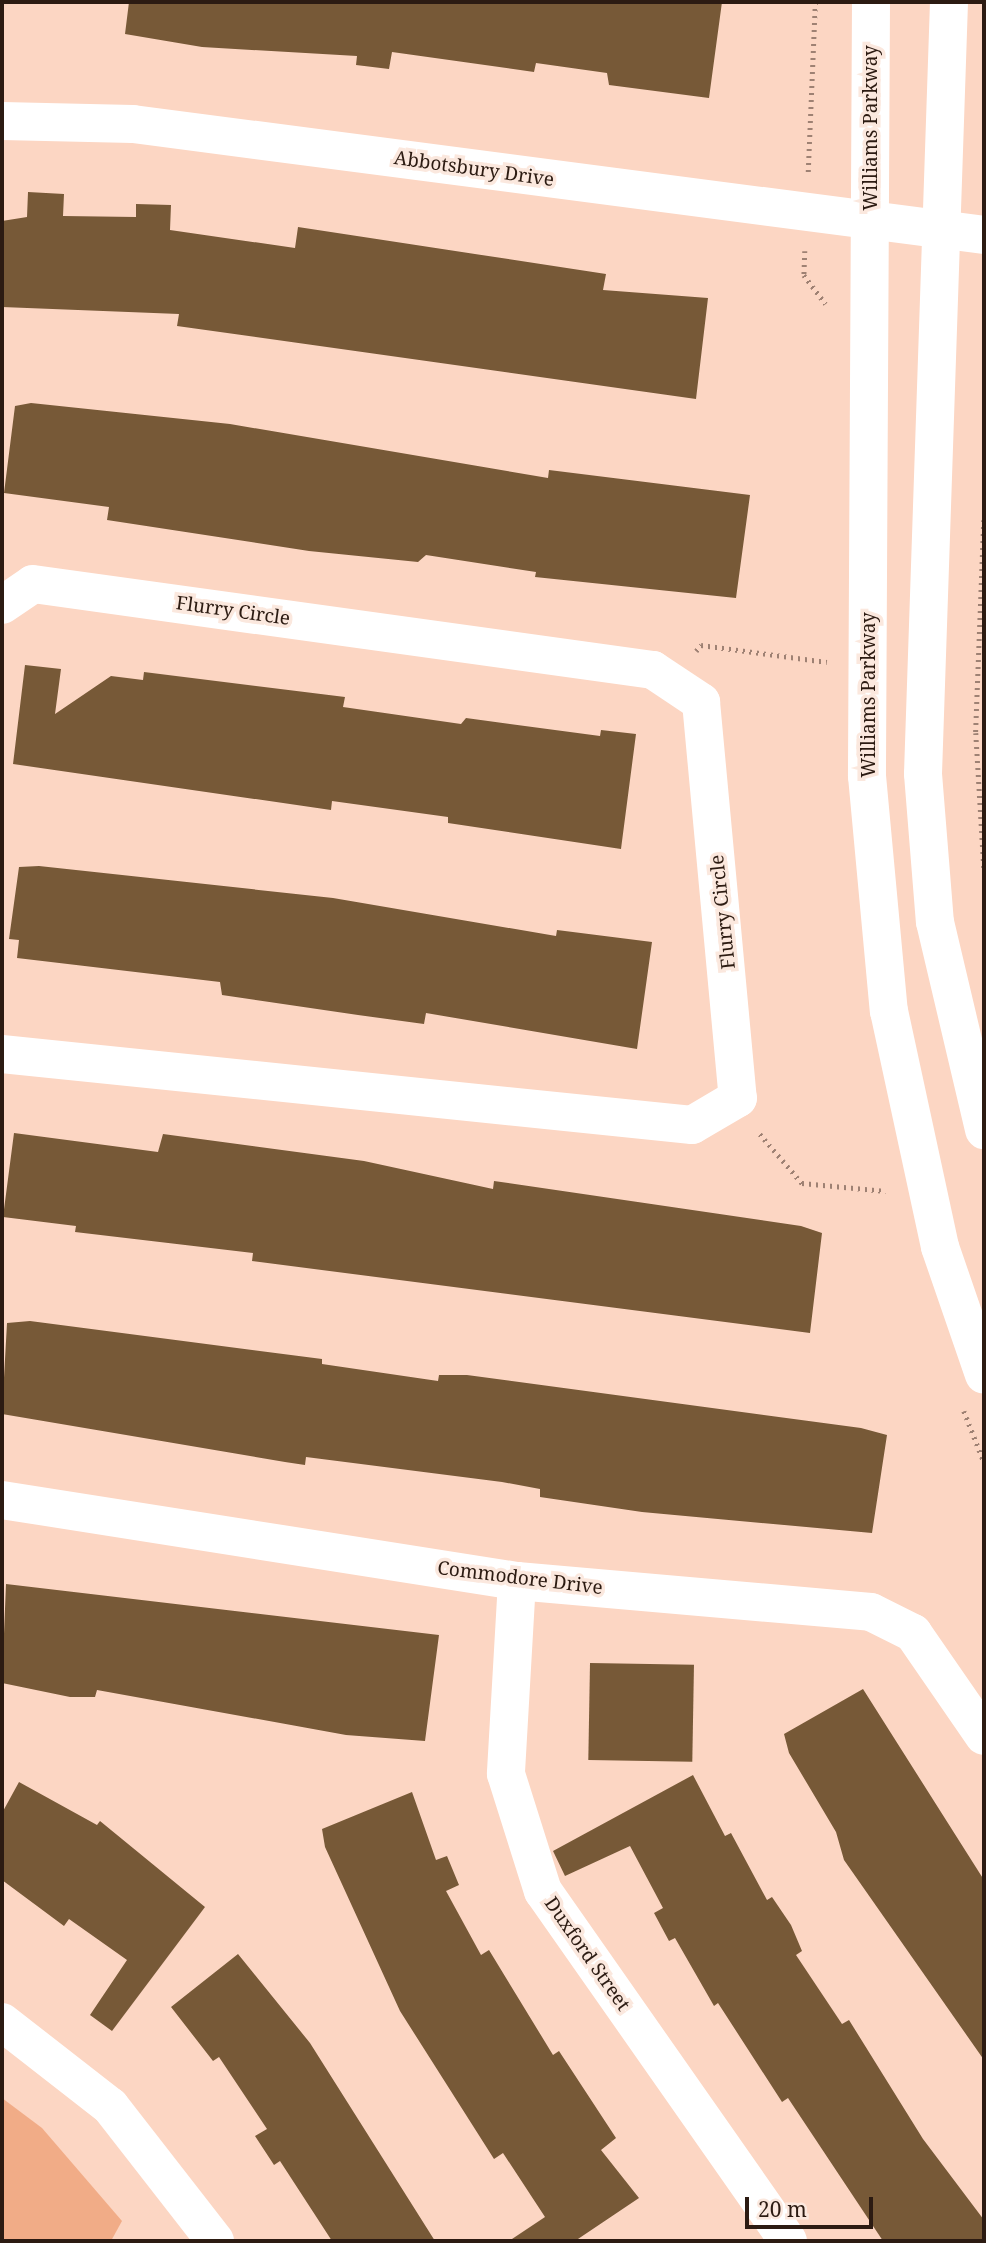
<!DOCTYPE html>
<html>
<head>
<meta charset="utf-8">
<style>
	body { margin:0 }
	#map { position:relative; width:986px; height:2243px; overflow:hidden; background:#fcd6c3; font-family:"Noto Serif",serif }
	div>[style] { position:absolute }
	[style*='--x'] { left:calc(var(--x)*1px); top:calc(var(--y)*1px); width:calc(var(--w)*1px); rotate:calc(var(--a)*1deg) }
	.green>* { inset:0; background:#f1ac87 }
	.building>* { inset:0; background:#775937; transform-origin:0 0 }
	.path>* { height:4.5px; margin-top:-2.25px; transform-origin:0; background:repeating-linear-gradient(90deg,#9e8173 0 2px,transparent 0 7px) }
	.minor>* { height:38px; margin:-19px; padding:0 19px; transform-origin:19px; border-radius:19px; background:#fff }
	.major>* { height:38px; margin:-19px; padding:0 19px; transform-origin:19px; border-radius:19px; background:#fff }
	span { translate:-50% -50%; white-space:nowrap; text-align:center; line-height:1.15; -webkit-text-stroke:7px #fbe8de; paint-order:stroke }
	.street-label { font-size:19px; color:#2c1b12 }
	.frame { position:absolute; inset:0; border:4px solid #2c1b12; pointer-events:none }
	.scale { position:absolute; left:745px; top:2197px; width:128px; height:32px; box-sizing:border-box; border:4px solid #2c1b12; border-top:0; padding-left:9px; font-size:21px; line-height:24px; white-space:nowrap; color:#2c1b12; -webkit-text-stroke:5px #fbe8de; paint-order:stroke }
</style>
</head>
<body>
<div id="map">
	<div class="green">
		<i style="clip-path:polygon(2px 2098px,42px 2128px,122px 2221px,111px 2241px,2px 2241px)"></i>
	</div>
	<div class="building">
		<i style="clip-path:polygon(129px 2px,722px 2px,709px 98px,609px 85px,607px 73px,536px 63px,534px 72px,392px 52px,389px 69px,356px 65px,357px 56px,202px 47px,125px 34px)"></i>
		<i style="clip-path:polygon(28px 192px,64px 194px,63px 216px,136px 217px,136px 204px,171px 205px,170px 230px,295px 248px,298px 227px,606px 274px,603px 290px,708px 298px,696px 399px,177px 326px,179px 314px,2px 307px,2px 221px,27px 217px)"></i>
		<i style="clip-path:polygon(31px 403px,230px 424px,548px 478px,549px 470px,750px 495px,736px 598px,535px 577px,536px 572px,426px 555px,418px 562px,309px 551px,107px 520px,109px 507px,4px 493px,15px 406px)"></i>
		<i style="clip-path:polygon(25px 665px,61px 669px,55px 714px,111px 676px,143px 680px,144px 672px,345px 697px,343px 707px,461px 724px,466px 718px,600px 736px,601px 730px,636px 734px,621px 849px,448px 823px,448px 817px,332px 801px,331px 810px,13px 764px)"></i>
		<i style="clip-path:polygon(39px 866px,333px 898px,556px 936px,557px 930px,652px 942px,637px 1049px,426px 1013px,424px 1024px,358px 1015px,222px 995px,220px 982px,17px 958px,19px 940px,9px 939px,19px 867px)"></i>
		<i style="clip-path:polygon(14px 1133px,158px 1152px,163px 1134px,364px 1161px,493px 1189px,494px 1181px,801px 1226px,822px 1233px,810px 1333px,252px 1261px,253px 1253px,75px 1232px,76px 1226px,3px 1217px)"></i>
		<i style="clip-path:polygon(30px 1321px,322px 1359px,322px 1364px,438px 1381px,439px 1375px,467px 1375px,861px 1428px,887px 1435px,872px 1533px,642px 1512px,540px 1497px,540px 1489px,502px 1482px,306px 1457px,305px 1465px,285px 1462px,2px 1414px,7px 1323px)"></i>
		<i style="clip-path:polygon(6px 1584px,439px 1635px,425px 1741px,346px 1735px,97px 1690px,95px 1697px,70px 1697px,2px 1683px)"></i>
		<i style="left:590px;top:1663px;width:104px;height:97px;rotate:1deg"></i>
		<i style="clip-path:polygon(863px 1689px,984px 1880px,984px 2060px,844px 1860px,836px 1832px,789px 1753px,784px 1734px)"></i>
		<i style="clip-path:polygon(693px 1775px,725px 1836px,731px 1833px,767px 1900px,772px 1897px,791px 1925px,802px 1951px,796px 1955px,842px 2024px,849px 2020px,923px 2139px,984px 2220px,984px 2241px,883px 2241px,788px 2098px,782px 2102px,718px 2003px,714px 2006px,675px 1938px,669px 1941px,654px 1913px,663px 1908px,630px 1846px,565px 1876px,553px 1851px)"></i>
		<i style="clip-path:polygon(19px 1782px,97px 1825px,100px 1821px,205px 1907px,112px 2031px,90px 2015px,127px 1960px,69px 1919px,64px 1926px,2px 1880px,2px 1813px)"></i>
		<i style="clip-path:polygon(412px 1792px,436px 1860px,447px 1856px,459px 1885px,446px 1891px,481px 1955px,489px 1950px,553px 2055px,559px 2051px,616px 2138px,601px 2150px,639px 2198px,575px 2241px,509px 2241px,545px 2217px,503px 2153px,494px 2159px,400px 2011px,325px 1847px,322px 1829px)"></i>
		<i style="clip-path:polygon(238px 1954px,310px 2043px,435px 2241px,332px 2241px,280px 2161px,274px 2165px,255px 2136px,267px 2129px,219px 2057px,213px 2061px,171px 2007px)"></i>
	</div>
	<div class="path">
		<i style="--x:808;--y:172;--w:170;--a:-87.6"></i>
		<i style="--x:805;--y:251;--w:24;--a:92"></i>
		<i style="--x:804;--y:275;--w:36;--a:53"></i>
		<i style="--x:984;--y:520;--w:213;--a:92.2"></i>
		<i style="--x:976;--y:733;--w:135;--a:86.6"></i>
		<i style="--x:696;--y:651;--w:8;--a:-50"></i>
		<i style="--x:701;--y:645;--w:127;--a:7.7"></i>
		<i style="--x:760;--y:1134;--w:65;--a:49.4"></i>
		<i style="--x:802;--y:1183;--w:84;--a:5.4"></i>
		<i style="--x:964;--y:1411;--w:55;--a:68.6"></i>
	</div>
	<div class="minor">
		<i style="--x:2;--y:121;--w:131;--a:1.3"></i>
		<i style="--x:133;--y:124;--w:858;--a:7.43"></i>
		<i style="--x:2;--y:605;--w:37;--a:-34"></i>
		<i style="--x:33;--y:584;--w:626;--a:7.9"></i>
		<i style="--x:653;--y:670;--w:58;--a:33.7"></i>
		<i style="--x:701;--y:702;--w:398;--a:84.7"></i>
		<i style="--x:738;--y:1098;--w:53;--a:149.6"></i>
		<i style="--x:692;--y:1125;--w:694;--a:-174.13"></i>
		<i style="--x:2;--y:1500;--w:521;--a:8.94"></i>
		<i style="--x:517;--y:1581;--w:355;--a:5"></i>
		<i style="--x:871;--y:1612;--w:47;--a:26.6"></i>
		<i style="--x:913;--y:1633;--w:125;--a:55.4"></i>
		<i style="--x:517;--y:1581;--w:193;--a:93.3"></i>
		<i style="--x:506;--y:1774;--w:123;--a:72.5"></i>
		<i style="--x:543;--y:1891;--w:427;--a:55"></i>
		<i style="--x:2;--y:2022;--w:137;--a:37.9"></i>
		<i style="--x:110;--y:2106;--w:171;--a:52.1"></i>
	</div>
	<div class="major">
		<i style="--x:871;--y:2;--w:774;--a:90.3"></i>
		<i style="--x:867;--y:776;--w:236;--a:84.7"></i>
		<i style="--x:889;--y:1011;--w:241;--a:77.8"></i>
		<i style="--x:940;--y:1247;--w:135;--a:71"></i>
		<i style="--x:949;--y:2;--w:772;--a:91.93"></i>
		<i style="--x:923;--y:774;--w:148;--a:85.4"></i>
		<i style="--x:935;--y:922;--w:214;--a:76.7"></i>
	</div>
	<div class="street-label">
		<span style="left:871px;top:128px;rotate:-90deg">Williams Parkway</span>
		<span style="left:474px;top:169px;rotate:8deg">Abbotsbury Drive</span>
		<span style="left:233px;top:611px;rotate:8deg">Flurry Circle</span>
		<span style="left:869px;top:695px;rotate:-90deg">Williams Parkway</span>
		<span style="left:723px;top:912px;rotate:-96deg">Flurry Circle</span>
		<span style="left:520px;top:1578px;rotate:7deg">Commodore Drive</span>
		<span style="left:587px;top:1954px;rotate:55deg">Duxford Street</span>
	</div>
	<div class="frame"></div>
	<div class="scale">20 m</div>
</div>
</body>
</html>
